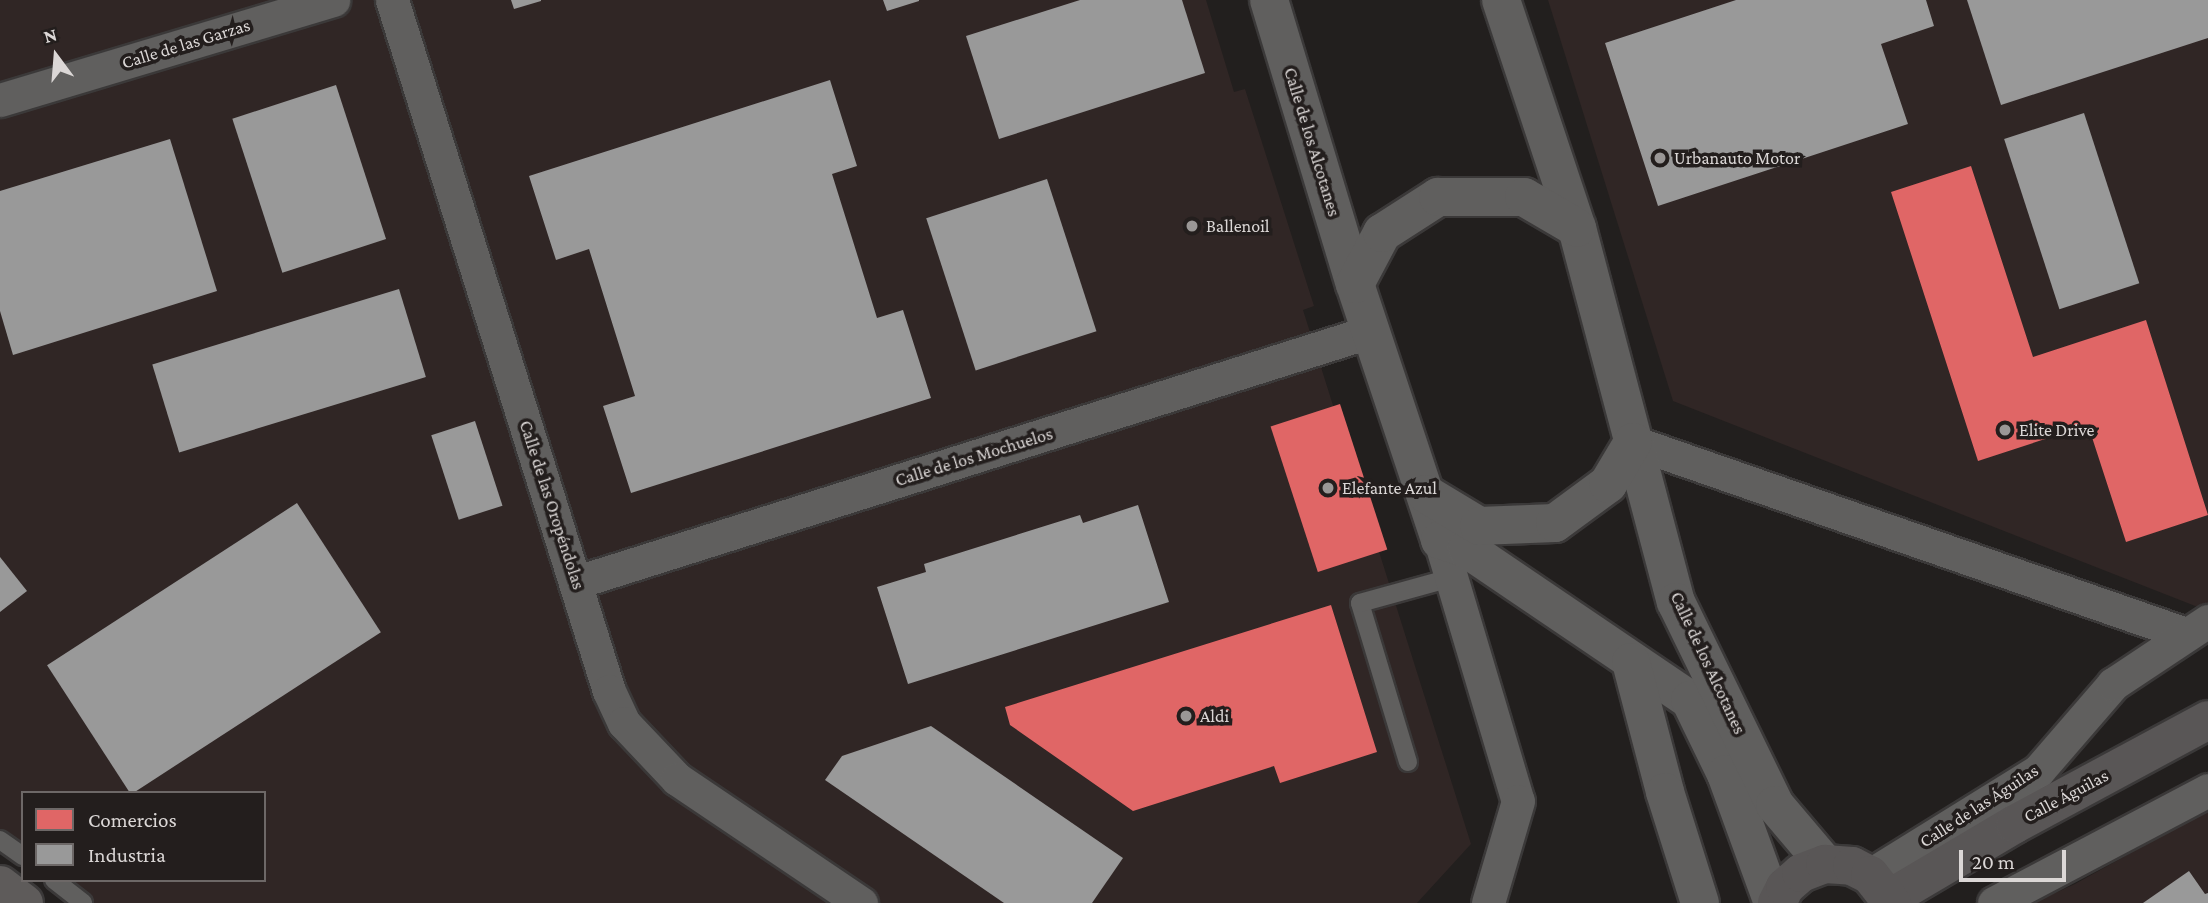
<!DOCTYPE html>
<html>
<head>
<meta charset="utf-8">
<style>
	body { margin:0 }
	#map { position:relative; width:2208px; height:903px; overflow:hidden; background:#221f1e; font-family:"Crimson Pro",serif }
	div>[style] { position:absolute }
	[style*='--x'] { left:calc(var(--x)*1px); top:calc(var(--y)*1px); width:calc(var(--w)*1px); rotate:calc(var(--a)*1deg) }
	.built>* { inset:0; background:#302625 }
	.shops>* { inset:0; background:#e06666; transform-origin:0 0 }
	.industry>* { inset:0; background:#999; transform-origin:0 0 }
	.roads { filter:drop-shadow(2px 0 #3b3939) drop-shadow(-2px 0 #3b3939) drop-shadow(0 2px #3b3939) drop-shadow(0 -2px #3b3939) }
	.service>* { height:18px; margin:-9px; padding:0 9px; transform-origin:9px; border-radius:9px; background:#605f5e }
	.minor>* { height:33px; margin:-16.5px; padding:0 16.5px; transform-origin:16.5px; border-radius:16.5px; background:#605f5e }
	.tertiary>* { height:38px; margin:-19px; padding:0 19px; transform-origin:19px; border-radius:19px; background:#605f5e }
	.secondary>* { height:38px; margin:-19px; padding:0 19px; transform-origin:19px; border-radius:19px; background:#595656 }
	.motorway>* { height:38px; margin:-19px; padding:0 19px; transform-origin:19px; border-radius:19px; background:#5e5b5a }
	.dots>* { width:19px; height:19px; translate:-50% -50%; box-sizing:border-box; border:4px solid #231e1d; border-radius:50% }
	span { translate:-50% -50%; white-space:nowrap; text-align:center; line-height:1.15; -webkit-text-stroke:7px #231e1d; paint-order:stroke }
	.street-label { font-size:18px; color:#dbd7d6 }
	.poi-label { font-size:18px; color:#dbd7d6 }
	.left { translate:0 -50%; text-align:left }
	.legend { position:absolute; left:21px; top:791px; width:245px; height:91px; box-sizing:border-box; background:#231e1d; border:2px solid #6d6867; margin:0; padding:9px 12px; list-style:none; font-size:21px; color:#dbd7d6 }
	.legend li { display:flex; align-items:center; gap:14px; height:35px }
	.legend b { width:35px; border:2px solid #6d6867 }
	.north { position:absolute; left:21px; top:21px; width:70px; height:70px; -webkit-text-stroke:5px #231e1d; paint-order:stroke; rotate:344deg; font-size:19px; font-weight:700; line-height:28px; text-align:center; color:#dbd7d6 }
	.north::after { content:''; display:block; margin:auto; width:24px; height:32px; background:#dbd7d6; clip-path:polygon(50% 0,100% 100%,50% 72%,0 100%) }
	.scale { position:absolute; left:1959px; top:850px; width:107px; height:32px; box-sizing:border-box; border:4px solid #dbd7d6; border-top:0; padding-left:9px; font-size:21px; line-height:24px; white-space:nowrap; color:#dbd7d6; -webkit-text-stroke:5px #231e1d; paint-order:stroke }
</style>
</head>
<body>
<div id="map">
	<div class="built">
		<i style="clip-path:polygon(0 0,1206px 0,1234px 92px,1245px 89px,1314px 306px,1303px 310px,1471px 844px,1417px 903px,94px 903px,63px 880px,264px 880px,264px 793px,23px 793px,23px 850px,0 833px)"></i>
		<i style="clip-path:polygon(1548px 0,2208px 0,2208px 611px,1673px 401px)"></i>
		<i style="clip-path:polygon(2208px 810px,2208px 903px,2033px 903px,2075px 884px)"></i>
	</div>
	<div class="shops">
		<i style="clip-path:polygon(1971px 166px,2033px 357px,2146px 320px,2208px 515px,2126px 542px,2088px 425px,1978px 461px,1891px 192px)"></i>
		<i style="left:1340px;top:404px;width:153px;height:73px;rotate:72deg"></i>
		<i style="clip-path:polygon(1331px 605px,1377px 752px,1280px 783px,1274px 766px,1133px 811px,1010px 725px,1005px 707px)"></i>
	</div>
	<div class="industry">
		<i style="clip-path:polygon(511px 0,541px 0,541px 1px,514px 9px)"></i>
		<i style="clip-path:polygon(883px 0,919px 0,919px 1px,887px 11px)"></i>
		<i style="clip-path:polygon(1080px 0,1182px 0,1205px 73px,999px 139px,966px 36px)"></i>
		<i style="clip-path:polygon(1736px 0,1926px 0,1934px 26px,1881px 44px,1908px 124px,1658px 206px,1605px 43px)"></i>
		<i style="clip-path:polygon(1967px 0,2208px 0,2208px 38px,2001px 105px)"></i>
		<i style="clip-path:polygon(830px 80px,857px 166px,832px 174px,877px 318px,903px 310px,931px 398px,631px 493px,603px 406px,635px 396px,589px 249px,556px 260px,529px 176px)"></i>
		<i style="left:336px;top:85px;width:162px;height:109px;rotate:72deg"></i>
		<i style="left:2084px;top:113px;width:179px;height:84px;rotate:72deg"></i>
		<i style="clip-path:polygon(170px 139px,217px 291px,13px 355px,0 311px,0 191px)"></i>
		<i style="left:1047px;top:179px;width:160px;height:127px;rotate:72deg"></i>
		<i style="left:399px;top:289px;width:92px;height:258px;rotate:73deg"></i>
		<i style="left:475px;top:421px;width:89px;height:46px;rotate:72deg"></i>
		<i style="left:297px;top:503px;width:154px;height:298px;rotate:57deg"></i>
		<i style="clip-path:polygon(1138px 505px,1169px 602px,908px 684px,877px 587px,926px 572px,924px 564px,1080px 515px,1083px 523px)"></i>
		<i style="clip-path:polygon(0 557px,27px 591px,0 612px)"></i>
		<i style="clip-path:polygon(931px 726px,1123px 858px,1092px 903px,1004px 903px,825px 780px,842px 756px)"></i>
		<i style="clip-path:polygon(2189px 871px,2205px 894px,2208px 893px,2208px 903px,2143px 903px)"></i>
	</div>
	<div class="roads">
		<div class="service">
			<i style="--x:1408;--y:762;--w:166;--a:-106.8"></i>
			<i style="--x:1360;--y:603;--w:94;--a:-15.4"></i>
			<i style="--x:0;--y:840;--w:28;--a:35"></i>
			<i style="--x:54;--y:880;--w:37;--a:38"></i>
		</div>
		<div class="minor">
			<i style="--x:392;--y:0;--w:724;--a:72.57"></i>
			<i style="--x:609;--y:691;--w:35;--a:65"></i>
			<i style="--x:624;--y:723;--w:77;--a:46.6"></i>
			<i style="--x:677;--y:779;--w:222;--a:34"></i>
			<i style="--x:0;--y:100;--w:348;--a:-16.7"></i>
			<i style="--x:1633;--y:442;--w:585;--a:19.15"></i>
			<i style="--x:1440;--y:540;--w:272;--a:73.4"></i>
			<i style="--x:1518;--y:801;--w:106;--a:106.4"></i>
			<i style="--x:577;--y:582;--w:834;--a:-17.52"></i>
			<i style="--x:1870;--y:875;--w:198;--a:-31.8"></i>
			<i style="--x:2038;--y:771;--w:115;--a:-49.2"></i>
			<i style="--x:2113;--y:684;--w:114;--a:-33.6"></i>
			<i style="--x:1994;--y:903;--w:242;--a:-27.8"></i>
		</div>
		<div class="tertiary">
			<i style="--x:1269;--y:0;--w:297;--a:73.2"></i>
			<i style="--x:1355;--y:284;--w:270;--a:71.6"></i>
			<i style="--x:1440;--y:540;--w:28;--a:18"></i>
			<i style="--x:1467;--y:549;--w:269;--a:34.1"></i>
			<i style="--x:1690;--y:700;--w:82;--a:64.1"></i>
			<i style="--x:1726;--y:774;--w:137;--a:70"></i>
			<i style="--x:1501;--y:0;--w:240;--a:71.6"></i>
			<i style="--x:1577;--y:228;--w:387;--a:75.2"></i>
			<i style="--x:1676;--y:602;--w:226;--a:64"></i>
			<i style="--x:1775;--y:805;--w:77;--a:49.7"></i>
			<i style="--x:1355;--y:284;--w:58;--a:-62.1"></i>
			<i style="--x:1382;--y:233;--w:67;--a:-32.7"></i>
			<i style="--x:1438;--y:197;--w:86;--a:0"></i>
			<i style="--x:1524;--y:197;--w:61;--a:30.3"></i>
			<i style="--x:1426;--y:494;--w:62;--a:31.1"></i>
			<i style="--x:1479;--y:526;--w:76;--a:-2.3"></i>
			<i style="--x:1555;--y:523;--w:66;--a:-36.3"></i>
			<i style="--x:1608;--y:484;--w:49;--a:-59.2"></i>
			<i style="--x:1631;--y:662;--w:134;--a:75.3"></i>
			<i style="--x:1665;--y:792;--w:116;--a:72.5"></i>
		</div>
		<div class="secondary">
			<i style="--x:1890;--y:898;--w:145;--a:-30.6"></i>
			<i style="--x:2015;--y:824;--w:219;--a:-28.3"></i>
			<i style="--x:1777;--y:903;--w:18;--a:-63"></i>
			<i style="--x:1785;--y:887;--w:21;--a:-41"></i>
			<i style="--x:1801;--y:873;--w:26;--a:-21"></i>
			<i style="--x:1825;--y:864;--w:27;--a:4"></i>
			<i style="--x:1852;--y:866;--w:20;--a:27"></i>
			<i style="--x:1870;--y:875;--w:36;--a:52"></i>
		</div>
		<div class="motorway">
			<i style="--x:0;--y:885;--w:30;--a:37"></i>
		</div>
	</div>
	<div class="dots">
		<i style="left:1660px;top:158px;background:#9a9796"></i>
		<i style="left:1192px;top:226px;background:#9a9796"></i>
		<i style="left:2005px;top:430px;background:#9a9796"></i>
		<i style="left:1328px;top:488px;background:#9a9796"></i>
		<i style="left:1186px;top:716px;background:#9a9796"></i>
	</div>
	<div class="street-label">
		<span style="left:186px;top:44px;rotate:-17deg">Calle de las Garzas</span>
		<span style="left:1312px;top:142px;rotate:73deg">Calle de los Alcotanes</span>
		<span style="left:974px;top:457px;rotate:-17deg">Calle de los Mochuelos</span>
		<span style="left:552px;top:505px;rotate:72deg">Calle de las Oropéndolas</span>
		<span style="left:1708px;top:663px;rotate:65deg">Calle de los Alcotanes</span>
		<span style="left:2066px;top:796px;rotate:-28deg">Calle Águilas</span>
		<span style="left:1979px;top:806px;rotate:-33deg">Calle de las Águilas</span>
	</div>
	<div class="poi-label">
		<span class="left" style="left:1674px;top:158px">Urbanauto Motor</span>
		<span class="left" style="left:1206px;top:226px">Ballenoil</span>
		<span class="left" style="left:2019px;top:430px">Elite Drive</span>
		<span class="left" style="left:1342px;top:488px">Elefante Azul</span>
		<span class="left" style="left:1200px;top:716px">Aldi</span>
	</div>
	<ul class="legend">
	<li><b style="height:19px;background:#e06666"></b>Comercios</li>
	<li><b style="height:19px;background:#999"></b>Industria</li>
	</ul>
	<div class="north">N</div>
	<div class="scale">20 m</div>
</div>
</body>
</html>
